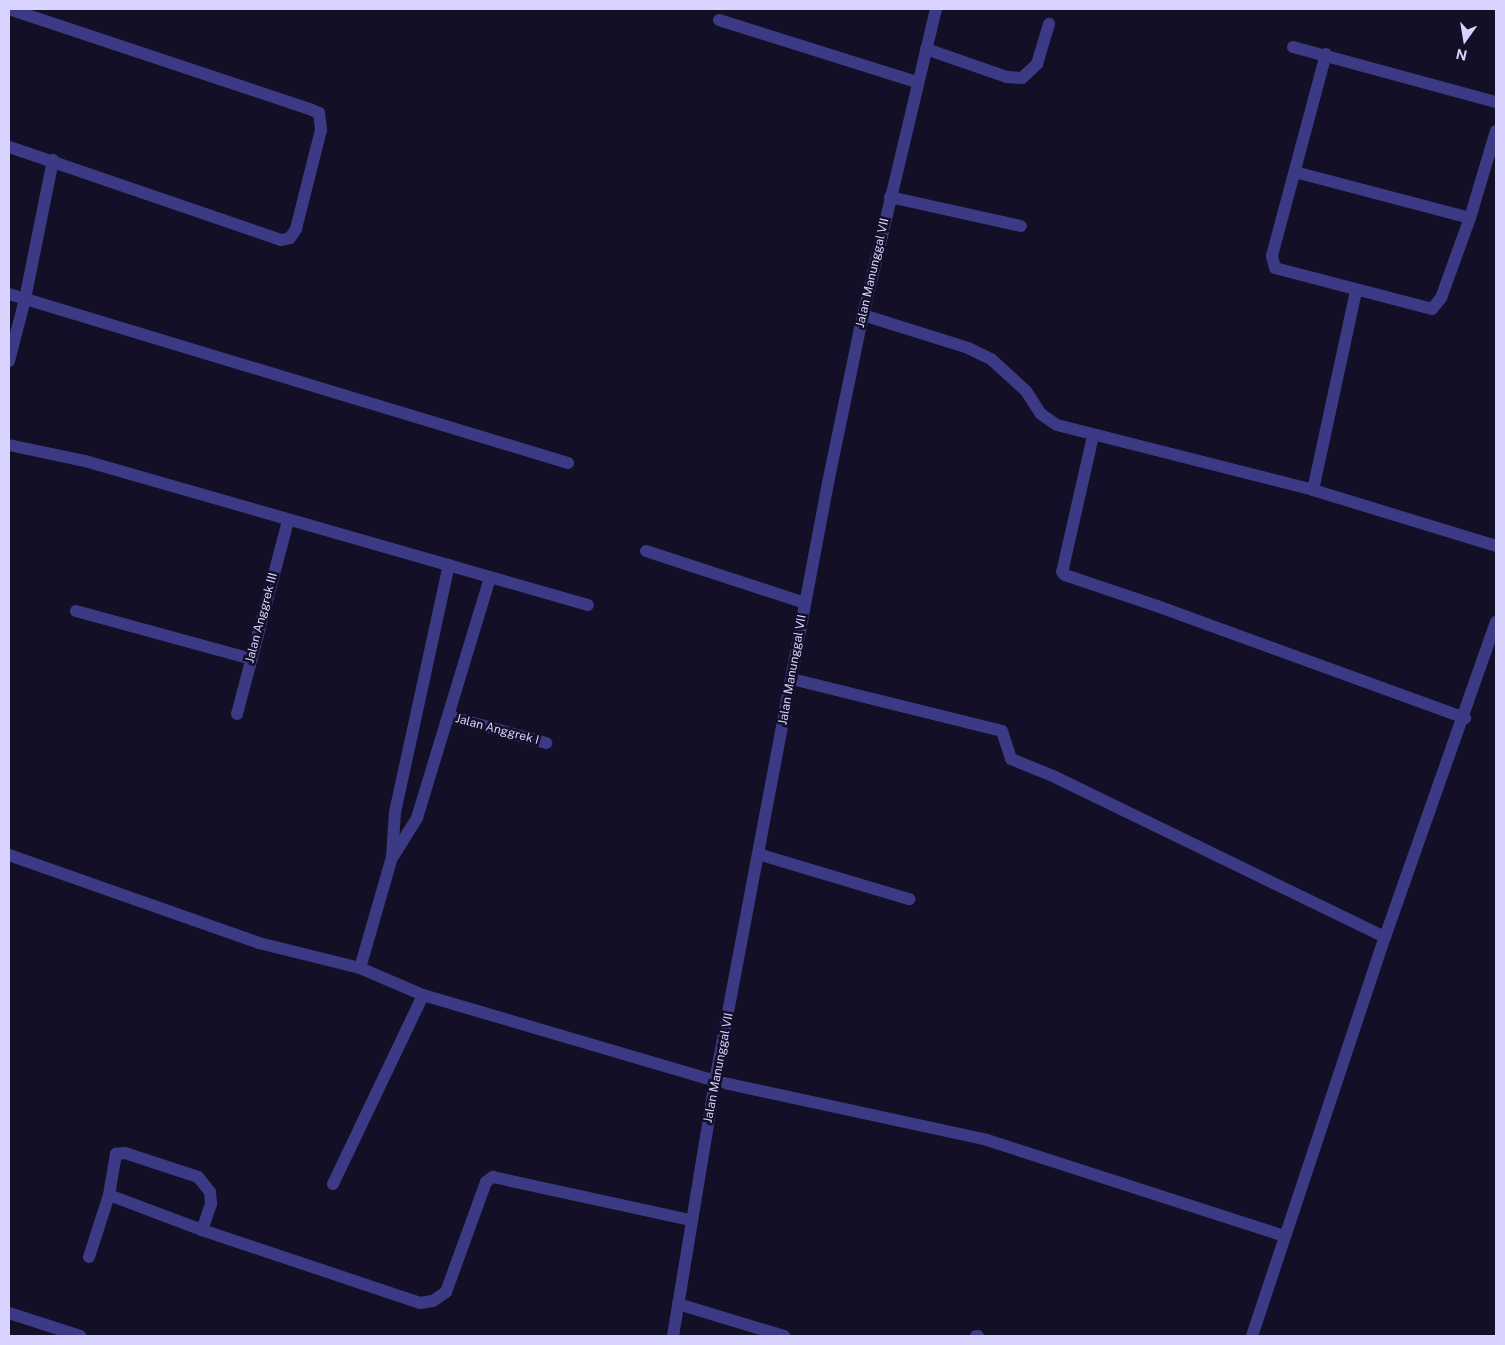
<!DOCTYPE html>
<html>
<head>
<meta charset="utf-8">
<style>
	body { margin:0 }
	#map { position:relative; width:1505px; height:1345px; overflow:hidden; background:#130f26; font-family:"Public Sans",sans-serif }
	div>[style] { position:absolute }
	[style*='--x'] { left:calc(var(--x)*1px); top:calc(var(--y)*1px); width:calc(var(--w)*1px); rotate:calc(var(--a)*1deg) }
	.minor>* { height:12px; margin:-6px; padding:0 6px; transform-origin:6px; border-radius:6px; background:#3d3a85 }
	span { translate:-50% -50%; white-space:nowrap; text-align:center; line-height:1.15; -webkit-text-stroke:5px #130f26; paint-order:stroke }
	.street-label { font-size:12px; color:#d9d4ff }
	.frame { position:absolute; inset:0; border:10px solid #d9d4ff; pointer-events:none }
	.north { position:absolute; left:1440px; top:15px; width:50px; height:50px; -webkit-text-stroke:4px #130f26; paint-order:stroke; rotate:193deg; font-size:14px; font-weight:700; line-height:20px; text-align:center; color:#d9d4ff }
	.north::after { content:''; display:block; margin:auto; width:18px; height:22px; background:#d9d4ff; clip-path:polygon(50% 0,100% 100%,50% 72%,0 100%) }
</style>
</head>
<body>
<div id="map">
	<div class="minor">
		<i style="--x:9;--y:9;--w:319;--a:18.4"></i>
		<i style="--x:312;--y:110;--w:8;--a:23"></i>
		<i style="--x:319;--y:113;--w:17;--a:83"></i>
		<i style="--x:321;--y:130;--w:102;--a:104.2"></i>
		<i style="--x:296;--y:229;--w:11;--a:124"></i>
		<i style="--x:290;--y:238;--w:9;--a:167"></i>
		<i style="--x:281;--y:240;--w:287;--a:-161.1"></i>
		<i style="--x:719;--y:20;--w:207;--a:17.4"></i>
		<i style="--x:1293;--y:47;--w:210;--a:15.2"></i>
		<i style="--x:926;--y:49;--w:86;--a:19.1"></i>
		<i style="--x:1007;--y:77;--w:15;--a:4"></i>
		<i style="--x:1022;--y:78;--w:21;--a:-43"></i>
		<i style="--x:1037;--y:64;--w:42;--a:-73.3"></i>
		<i style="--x:1326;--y:54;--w:209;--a:105"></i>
		<i style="--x:1272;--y:256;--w:12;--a:76"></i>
		<i style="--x:1275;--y:268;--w:162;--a:14.6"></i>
		<i style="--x:1432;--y:309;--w:14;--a:-51"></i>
		<i style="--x:1441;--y:298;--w:85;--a:-70.1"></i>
		<i style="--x:1470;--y:218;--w:91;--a:-73.4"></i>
		<i style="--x:1295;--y:172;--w:181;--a:14.7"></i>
		<i style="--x:890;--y:197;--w:134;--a:12.5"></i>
		<i style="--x:9;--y:294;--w:584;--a:16.82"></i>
		<i style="--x:863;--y:315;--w:110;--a:17.4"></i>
		<i style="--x:968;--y:348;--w:25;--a:26"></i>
		<i style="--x:991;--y:359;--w:47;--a:42.4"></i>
		<i style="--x:1026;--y:391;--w:27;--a:57"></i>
		<i style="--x:1041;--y:414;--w:19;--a:35"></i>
		<i style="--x:1057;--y:425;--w:264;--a:14.2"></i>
		<i style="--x:1313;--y:490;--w:191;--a:17"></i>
		<i style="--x:9;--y:361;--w:64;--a:-75.5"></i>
		<i style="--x:25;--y:299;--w:142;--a:-78.6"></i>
		<i style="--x:1093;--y:436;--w:139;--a:102.8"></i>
		<i style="--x:1062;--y:572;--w:4;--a:45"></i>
		<i style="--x:1065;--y:575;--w:97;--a:18.6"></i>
		<i style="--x:1157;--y:606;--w:328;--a:20"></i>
		<i style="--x:9;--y:445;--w:78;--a:11.9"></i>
		<i style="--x:85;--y:461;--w:523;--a:15.98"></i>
		<i style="--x:1313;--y:490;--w:204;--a:-77.8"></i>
		<i style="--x:646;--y:551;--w:167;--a:18.1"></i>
		<i style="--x:76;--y:611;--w:182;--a:15.3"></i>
		<i style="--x:792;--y:679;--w:216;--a:13.9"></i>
		<i style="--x:1002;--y:731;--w:29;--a:72"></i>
		<i style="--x:1011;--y:759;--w:45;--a:22"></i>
		<i style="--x:1053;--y:776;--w:369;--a:25.9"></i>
		<i style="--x:237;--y:714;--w:200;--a:-75.2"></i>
		<i style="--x:448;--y:716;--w:102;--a:15.4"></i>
		<i style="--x:758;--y:854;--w:158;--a:16.6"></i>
		<i style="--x:9;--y:855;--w:265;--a:19.4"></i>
		<i style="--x:259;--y:943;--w:104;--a:13.9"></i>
		<i style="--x:360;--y:968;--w:69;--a:23.2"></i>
		<i style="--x:423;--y:995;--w:304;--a:16.4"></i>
		<i style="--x:715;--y:1081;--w:278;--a:12.2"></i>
		<i style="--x:987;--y:1140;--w:312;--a:17.9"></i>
		<i style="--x:394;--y:855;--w:44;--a:-58.1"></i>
		<i style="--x:417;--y:818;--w:251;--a:-73.1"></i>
		<i style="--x:360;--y:968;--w:116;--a:-73.9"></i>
		<i style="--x:392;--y:857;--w:45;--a:-86.2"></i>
		<i style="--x:395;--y:812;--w:253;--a:-77.7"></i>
		<i style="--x:333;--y:1184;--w:209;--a:-64.5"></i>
		<i style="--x:109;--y:1195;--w:42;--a:-80.3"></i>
		<i style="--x:116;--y:1154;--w:9;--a:-6"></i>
		<i style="--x:125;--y:1153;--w:77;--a:18.2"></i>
		<i style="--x:198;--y:1177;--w:19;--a:51"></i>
		<i style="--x:210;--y:1192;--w:12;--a:85"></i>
		<i style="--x:211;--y:1204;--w:28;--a:109"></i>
		<i style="--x:89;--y:1257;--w:65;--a:-72.1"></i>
		<i style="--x:109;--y:1195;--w:99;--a:20.6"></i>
		<i style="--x:202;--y:1230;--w:230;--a:18.5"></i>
		<i style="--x:420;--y:1303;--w:13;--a:-9"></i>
		<i style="--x:433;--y:1301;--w:16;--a:-35"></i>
		<i style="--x:446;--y:1292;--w:117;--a:-70"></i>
		<i style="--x:486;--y:1182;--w:9;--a:-36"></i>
		<i style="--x:493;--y:1177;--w:203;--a:12.3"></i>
		<i style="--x:678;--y:1304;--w:111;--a:16.8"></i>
		<i style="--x:9;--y:1313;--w:75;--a:17.9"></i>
		<i style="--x:673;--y:1336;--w:258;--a:-80.6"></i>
		<i style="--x:715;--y:1081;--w:609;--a:-79.3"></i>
		<i style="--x:828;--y:483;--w:158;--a:-78.3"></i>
		<i style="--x:860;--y:328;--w:328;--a:-76.6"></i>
		<i style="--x:976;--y:1336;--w:2;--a:0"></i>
		<i style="--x:1252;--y:1336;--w:421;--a:-71.6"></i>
		<i style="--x:1385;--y:937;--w:334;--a:-70.6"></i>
	</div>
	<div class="street-label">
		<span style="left:873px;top:273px;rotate:-77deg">Jalan Manunggal VII</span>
		<span style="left:262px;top:618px;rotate:-75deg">Jalan Anggrek III</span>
		<span style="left:793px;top:670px;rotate:-80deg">Jalan Manunggal VII</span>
		<span style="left:497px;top:730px;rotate:15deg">Jalan Anggrek I</span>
		<span style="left:719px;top:1068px;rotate:-79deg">Jalan Manunggal VII</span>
	</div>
	<div class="frame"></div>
	<div class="north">N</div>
</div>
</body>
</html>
